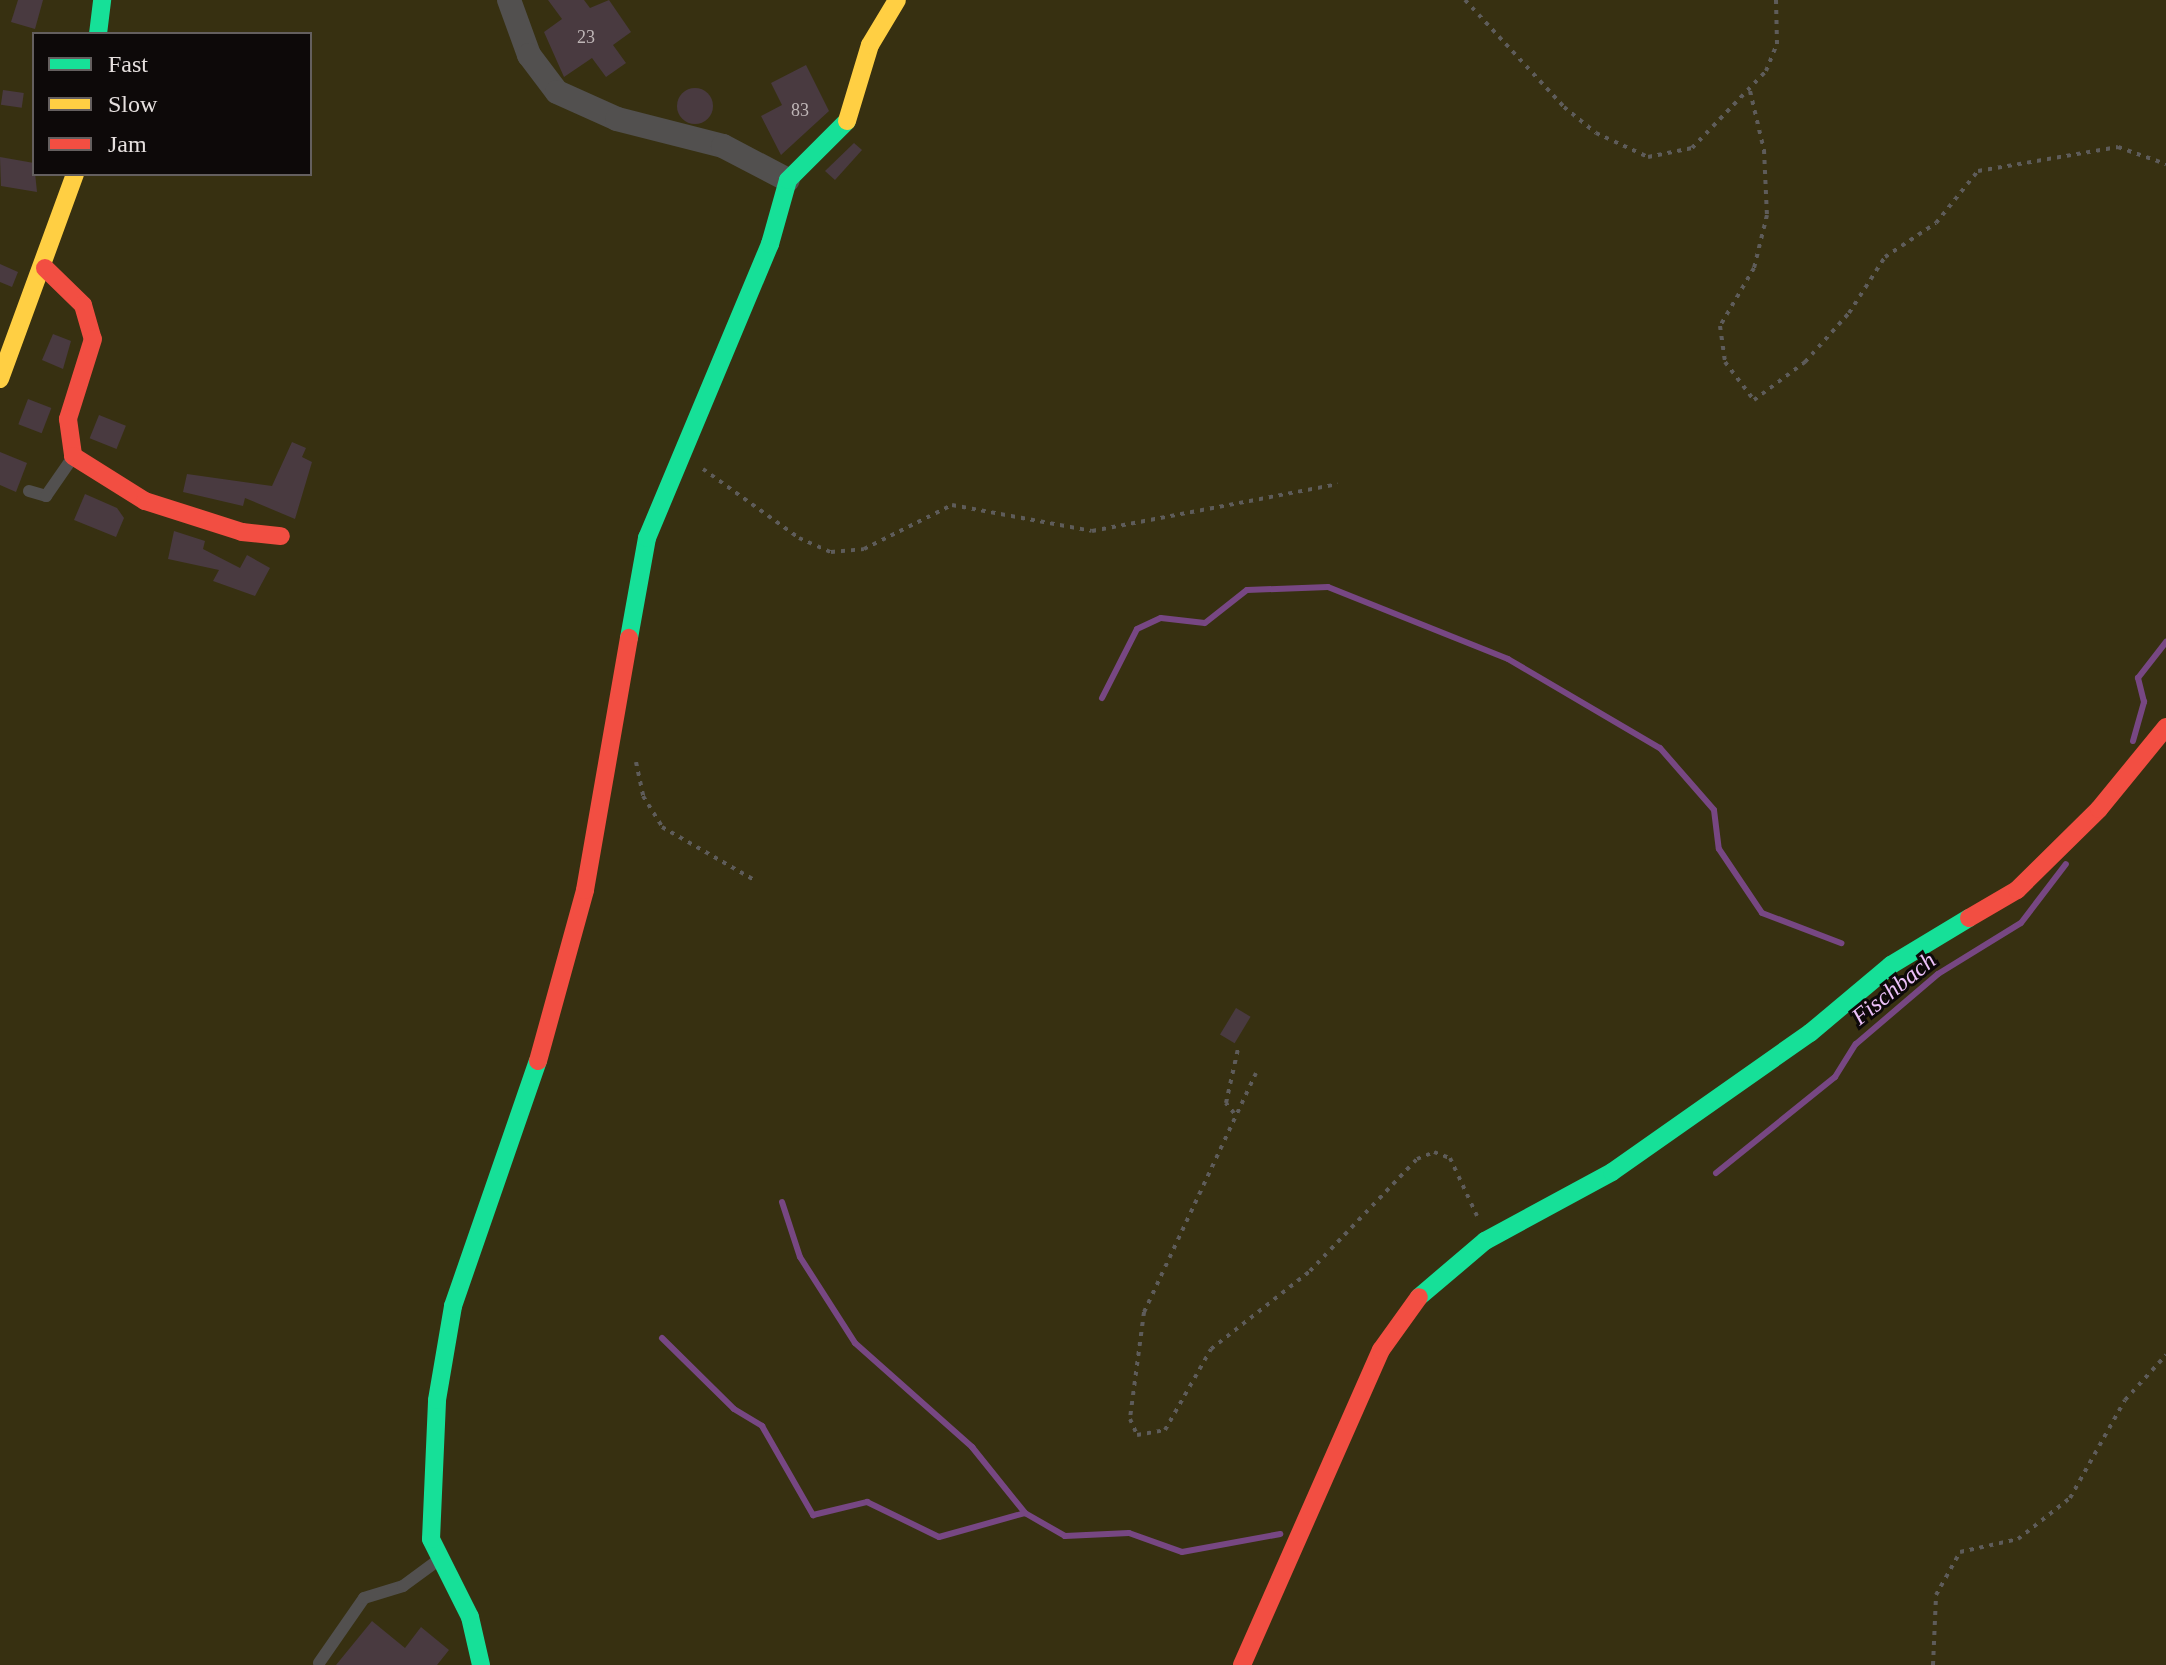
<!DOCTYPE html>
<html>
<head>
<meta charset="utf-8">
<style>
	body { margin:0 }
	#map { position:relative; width:2166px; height:1665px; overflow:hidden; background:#25201f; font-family:"Times New Roman",serif }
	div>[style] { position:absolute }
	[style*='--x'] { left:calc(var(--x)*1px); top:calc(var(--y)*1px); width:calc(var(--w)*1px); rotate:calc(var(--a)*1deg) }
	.green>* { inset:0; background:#373011 }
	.stream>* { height:6px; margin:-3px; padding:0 3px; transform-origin:3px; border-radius:3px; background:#774783 }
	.building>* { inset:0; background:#493a40; transform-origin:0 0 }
	.round { border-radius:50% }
	.path>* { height:4px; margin-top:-2px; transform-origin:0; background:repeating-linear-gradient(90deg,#5e5c5a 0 4px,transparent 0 10px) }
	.lane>* { height:12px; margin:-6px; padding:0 6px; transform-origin:6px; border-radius:6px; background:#52504f }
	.street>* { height:24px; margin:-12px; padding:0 12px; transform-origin:12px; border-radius:12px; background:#52504f }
	.fast>* { height:18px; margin:-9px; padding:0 9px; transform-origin:9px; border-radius:9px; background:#16e098 }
	.slow>* { height:18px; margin:-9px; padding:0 9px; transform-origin:9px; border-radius:9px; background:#ffcf43 }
	.jam>* { height:18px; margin:-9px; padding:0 9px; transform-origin:9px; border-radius:9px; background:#f24e42 }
	span { translate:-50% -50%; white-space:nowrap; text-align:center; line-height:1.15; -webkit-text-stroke:6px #0d0909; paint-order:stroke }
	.number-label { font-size:18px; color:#bfb6b7 }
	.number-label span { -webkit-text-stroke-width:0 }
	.water-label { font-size:24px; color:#ecc1f9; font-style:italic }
	.legend { position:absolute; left:32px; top:32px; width:280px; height:144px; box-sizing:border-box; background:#0d0909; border:2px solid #645f5f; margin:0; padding:10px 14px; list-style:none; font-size:24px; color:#e6e0df }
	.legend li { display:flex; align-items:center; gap:16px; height:40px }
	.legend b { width:40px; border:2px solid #645f5f }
</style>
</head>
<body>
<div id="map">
	<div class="green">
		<i style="clip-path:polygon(evenodd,0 0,2166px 0,2166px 1665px,0 1665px,0 0,34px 34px,310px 34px,310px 174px,34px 174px,34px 34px)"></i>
	</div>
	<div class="stream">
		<i style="--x:1102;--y:698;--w:77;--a:-63.1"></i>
		<i style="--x:1137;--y:629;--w:26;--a:-25"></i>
		<i style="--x:1161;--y:618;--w:44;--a:6.5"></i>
		<i style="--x:1205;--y:623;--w:53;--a:-38.2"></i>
		<i style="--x:1247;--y:590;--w:81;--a:-2.1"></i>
		<i style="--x:1328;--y:587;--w:194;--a:21.8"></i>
		<i style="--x:1508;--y:659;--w:176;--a:30.4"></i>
		<i style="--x:1660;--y:748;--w:82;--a:48.9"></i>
		<i style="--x:1714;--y:810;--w:39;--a:83"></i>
		<i style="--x:1719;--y:849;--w:77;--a:56.1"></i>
		<i style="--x:1762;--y:913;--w:85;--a:20.8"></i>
		<i style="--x:2133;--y:741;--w:41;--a:-74.2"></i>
		<i style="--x:2144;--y:702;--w:25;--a:-104"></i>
		<i style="--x:2138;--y:678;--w:46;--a:-52.1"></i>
		<i style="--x:1716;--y:1173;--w:153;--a:-38.9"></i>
		<i style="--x:1835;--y:1077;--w:39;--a:-58"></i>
		<i style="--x:1856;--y:1044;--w:108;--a:-40.5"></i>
		<i style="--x:1938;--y:974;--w:97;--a:-31.6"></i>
		<i style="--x:2021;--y:923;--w:74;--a:-52.7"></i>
		<i style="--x:782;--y:1202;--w:58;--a:71.9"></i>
		<i style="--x:800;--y:1257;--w:102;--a:57.4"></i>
		<i style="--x:855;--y:1343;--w:157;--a:41.6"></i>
		<i style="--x:972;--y:1447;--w:85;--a:51.2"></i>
		<i style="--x:1025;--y:1513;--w:46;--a:29.9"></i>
		<i style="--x:1065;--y:1536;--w:64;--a:-2.7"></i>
		<i style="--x:1129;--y:1533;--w:56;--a:19.7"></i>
		<i style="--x:1182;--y:1552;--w:100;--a:-10.4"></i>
		<i style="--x:662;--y:1338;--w:101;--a:44.6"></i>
		<i style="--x:734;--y:1409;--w:33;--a:31"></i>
		<i style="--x:762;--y:1426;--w:103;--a:60.2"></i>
		<i style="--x:813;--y:1515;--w:56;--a:-13.5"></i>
		<i style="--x:867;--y:1502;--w:80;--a:25.9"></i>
		<i style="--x:939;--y:1537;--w:89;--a:-15.6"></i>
	</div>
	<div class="building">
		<i style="clip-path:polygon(18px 0,43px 0,35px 29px,11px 22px)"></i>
		<i style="clip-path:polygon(548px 0,584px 0,590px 8px,609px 0,631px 32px,613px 45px,626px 63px,606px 77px,592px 58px,564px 77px,544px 32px,562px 19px)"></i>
		<i style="clip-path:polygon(806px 65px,829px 111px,781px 155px,761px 116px,782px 105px,771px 83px)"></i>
		<i class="round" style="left:677px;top:88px;width:36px;height:36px"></i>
		<i style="left:3px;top:90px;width:21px;height:15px;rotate:8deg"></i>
		<i style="clip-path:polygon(854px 143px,862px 150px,835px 180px,825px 171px)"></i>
		<i style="clip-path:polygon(0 157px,34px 163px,37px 192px,1px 186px)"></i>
		<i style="clip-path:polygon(0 264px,18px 272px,12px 287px,0 282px)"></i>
		<i style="clip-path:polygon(53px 334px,71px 341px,63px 369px,42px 360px)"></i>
		<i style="left:28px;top:399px;width:25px;height:27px;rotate:21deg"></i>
		<i style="left:99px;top:415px;width:29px;height:25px;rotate:22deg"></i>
		<i style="clip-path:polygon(292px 442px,306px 448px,302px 457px,312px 462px,295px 519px,245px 498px,243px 506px,183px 492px,187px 474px,272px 486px)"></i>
		<i style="clip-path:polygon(0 452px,27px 463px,16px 492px,0 485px)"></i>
		<i style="clip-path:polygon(85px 494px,117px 508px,124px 518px,116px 537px,74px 520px)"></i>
		<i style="clip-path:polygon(174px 531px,205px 541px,203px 549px,240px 568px,247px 555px,270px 568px,255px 596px,213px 581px,219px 570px,168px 559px)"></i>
		<i style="left:1236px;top:1008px;width:17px;height:31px;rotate:31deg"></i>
		<i style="clip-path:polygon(372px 1621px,405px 1648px,421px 1627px,449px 1650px,437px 1665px,336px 1665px)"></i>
	</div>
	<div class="path">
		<i style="--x:1465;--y:0;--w:146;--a:47.2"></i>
		<i style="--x:1564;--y:107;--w:41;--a:39.1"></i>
		<i style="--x:1596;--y:133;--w:57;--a:24.8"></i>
		<i style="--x:1648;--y:157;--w:45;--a:-11.6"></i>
		<i style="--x:1692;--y:148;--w:107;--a:-46.1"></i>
		<i style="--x:1766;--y:71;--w:29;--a:-68"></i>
		<i style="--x:1777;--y:44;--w:44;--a:-91.3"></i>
		<i style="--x:1750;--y:91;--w:61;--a:76.7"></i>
		<i style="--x:1764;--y:150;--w:65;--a:87.4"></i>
		<i style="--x:1767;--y:215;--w:55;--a:103.8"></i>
		<i style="--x:1754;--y:268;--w:67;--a:120.4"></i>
		<i style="--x:1720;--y:326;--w:36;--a:82"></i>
		<i style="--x:1725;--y:362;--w:48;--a:52.7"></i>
		<i style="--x:1754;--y:400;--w:64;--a:-36.7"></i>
		<i style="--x:1805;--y:362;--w:66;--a:-48.1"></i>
		<i style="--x:1849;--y:313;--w:67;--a:-57.3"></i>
		<i style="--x:1885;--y:257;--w:61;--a:-33.7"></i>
		<i style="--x:1936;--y:223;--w:67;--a:-51.1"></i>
		<i style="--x:1978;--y:171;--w:142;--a:-9.7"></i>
		<i style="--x:2118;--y:147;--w:51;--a:19.5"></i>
		<i style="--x:703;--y:469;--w:118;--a:35.7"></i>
		<i style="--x:799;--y:538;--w:35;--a:24"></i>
		<i style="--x:831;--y:552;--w:33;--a:-5"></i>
		<i style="--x:864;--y:549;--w:98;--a:-26.6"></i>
		<i style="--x:952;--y:505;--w:142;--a:10.5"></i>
		<i style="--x:1092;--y:531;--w:250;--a:-10.8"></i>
		<i style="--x:636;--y:762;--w:35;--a:78"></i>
		<i style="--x:643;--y:796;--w:36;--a:58"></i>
		<i style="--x:662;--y:827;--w:106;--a:29.9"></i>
		<i style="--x:1256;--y:1073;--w:264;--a:115.1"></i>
		<i style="--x:1144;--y:1312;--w:108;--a:97.5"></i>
		<i style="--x:1130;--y:1419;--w:17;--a:66"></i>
		<i style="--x:1137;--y:1435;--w:28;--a:-10"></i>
		<i style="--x:1165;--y:1430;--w:93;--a:-60.4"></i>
		<i style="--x:1211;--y:1349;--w:126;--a:-38.2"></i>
		<i style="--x:1310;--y:1271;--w:155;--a:-46.3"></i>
		<i style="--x:1417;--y:1159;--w:18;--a:-22"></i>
		<i style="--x:1434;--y:1152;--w:17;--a:21"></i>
		<i style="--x:1450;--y:1158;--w:64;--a:65"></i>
		<i style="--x:1234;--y:1113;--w:13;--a:-129"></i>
		<i style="--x:1226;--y:1103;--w:55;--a:-77.5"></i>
		<i style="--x:1933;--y:1665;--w:70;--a:-87.5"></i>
		<i style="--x:1936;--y:1595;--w:49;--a:-60.8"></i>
		<i style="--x:1960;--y:1552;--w:59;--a:-12.6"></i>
		<i style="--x:2018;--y:1539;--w:66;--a:-38.3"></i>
		<i style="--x:2070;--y:1498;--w:112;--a:-60.7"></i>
		<i style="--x:2125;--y:1400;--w:61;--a:-47.7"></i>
	</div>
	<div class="lane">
		<i style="--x:29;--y:491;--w:18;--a:16"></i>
		<i style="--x:46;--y:496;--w:47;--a:-55.3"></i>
		<i style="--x:319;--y:1663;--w:79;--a:-55.3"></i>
		<i style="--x:364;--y:1598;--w:41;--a:-17.1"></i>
		<i style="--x:403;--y:1586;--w:42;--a:-36.3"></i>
	</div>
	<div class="street">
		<i style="--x:509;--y:0;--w:59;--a:70"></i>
		<i style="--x:529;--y:55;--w:46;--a:52.9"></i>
		<i style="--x:557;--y:92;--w:66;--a:24.2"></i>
		<i style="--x:617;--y:119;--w:109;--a:14.3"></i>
		<i style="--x:723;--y:146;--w:73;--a:27.6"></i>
	</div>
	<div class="fast">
		<i style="--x:98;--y:34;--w:34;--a:-83"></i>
		<i style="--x:629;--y:638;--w:102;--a:-79.8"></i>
		<i style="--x:647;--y:538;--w:319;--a:-67.3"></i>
		<i style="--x:770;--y:244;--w:66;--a:-74.3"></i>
		<i style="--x:788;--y:180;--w:83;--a:-45"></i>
		<i style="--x:1419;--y:1297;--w:87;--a:-40.3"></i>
		<i style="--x:1485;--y:1241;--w:145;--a:-28.5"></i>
		<i style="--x:1612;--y:1172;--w:242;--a:-35.1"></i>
		<i style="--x:1810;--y:1033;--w:106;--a:-40"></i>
		<i style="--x:1891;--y:965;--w:91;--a:-31.1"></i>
		<i style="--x:481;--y:1665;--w:49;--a:-102.9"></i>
		<i style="--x:470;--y:1617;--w:87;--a:-116.6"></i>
		<i style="--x:431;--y:1539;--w:139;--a:-87.5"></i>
		<i style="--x:437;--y:1400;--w:95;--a:-80.3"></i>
		<i style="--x:453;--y:1306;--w:259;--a:-70.9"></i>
	</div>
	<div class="slow">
		<i style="--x:847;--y:121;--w:79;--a:-73.2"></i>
		<i style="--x:870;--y:45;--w:52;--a:-59"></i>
		<i style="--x:0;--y:379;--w:218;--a:-69.9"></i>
	</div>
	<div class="jam">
		<i style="--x:45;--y:268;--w:53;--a:44.2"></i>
		<i style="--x:83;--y:305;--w:35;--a:74"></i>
		<i style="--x:93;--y:339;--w:84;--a:107.4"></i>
		<i style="--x:68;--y:419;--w:37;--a:82"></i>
		<i style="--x:73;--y:456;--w:85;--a:32"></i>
		<i style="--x:145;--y:501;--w:102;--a:17.7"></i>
		<i style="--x:242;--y:532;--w:39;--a:6"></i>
		<i style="--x:1969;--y:918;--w:56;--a:-30.3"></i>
		<i style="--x:2017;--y:890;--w:115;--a:-44.6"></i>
		<i style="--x:2099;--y:809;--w:106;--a:-50.7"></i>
		<i style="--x:538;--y:1061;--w:177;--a:-74.6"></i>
		<i style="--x:585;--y:890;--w:256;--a:-80.1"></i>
		<i style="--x:1242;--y:1665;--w:344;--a:-66.2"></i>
		<i style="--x:1381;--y:1350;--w:65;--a:-54.4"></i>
	</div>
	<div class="number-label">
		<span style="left:586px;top:37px">23</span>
		<span style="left:800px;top:110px">83</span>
	</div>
	<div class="water-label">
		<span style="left:1894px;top:989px;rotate:-39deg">Fischbach</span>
	</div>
	<ul class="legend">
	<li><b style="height:10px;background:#16e098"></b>Fast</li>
	<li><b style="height:10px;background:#ffcf43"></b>Slow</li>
	<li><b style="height:10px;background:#f24e42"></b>Jam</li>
	</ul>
</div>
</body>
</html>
